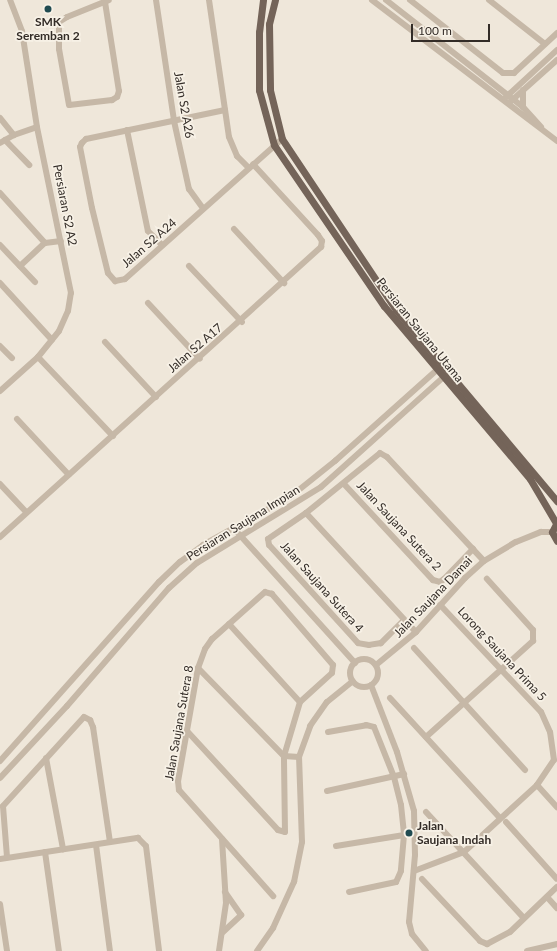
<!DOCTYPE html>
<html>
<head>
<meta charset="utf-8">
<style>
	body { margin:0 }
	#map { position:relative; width:557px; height:951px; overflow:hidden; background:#efe7da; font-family:Lato,sans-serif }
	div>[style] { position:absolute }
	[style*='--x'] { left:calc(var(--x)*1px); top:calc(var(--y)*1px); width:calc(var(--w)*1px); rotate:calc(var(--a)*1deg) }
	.minor>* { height:6px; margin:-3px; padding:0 3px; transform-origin:3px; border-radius:3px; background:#c6b8a7 }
	.minor>.ring { margin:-3px; padding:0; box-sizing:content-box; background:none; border:6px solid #c6b8a7; border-radius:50% }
	.major>* { height:7px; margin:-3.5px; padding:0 3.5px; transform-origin:3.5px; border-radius:3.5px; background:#746459 }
	.dots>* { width:11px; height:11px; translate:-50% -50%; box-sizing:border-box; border:2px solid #f7f1e6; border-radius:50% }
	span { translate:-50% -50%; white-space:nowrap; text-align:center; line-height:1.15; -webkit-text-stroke:3.5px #f7f1e6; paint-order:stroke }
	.poi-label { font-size:12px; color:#332c27; font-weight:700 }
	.left { translate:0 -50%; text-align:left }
	.street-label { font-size:12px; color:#332c27 }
	.scale { position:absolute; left:411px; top:24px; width:79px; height:18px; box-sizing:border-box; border:2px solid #332c27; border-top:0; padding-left:5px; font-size:12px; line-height:14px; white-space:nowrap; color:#332c27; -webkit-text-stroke:3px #f7f1e6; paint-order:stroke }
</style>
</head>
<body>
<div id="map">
	<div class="minor">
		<i style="--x:156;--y:0;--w:122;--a:81.5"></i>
		<i style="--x:174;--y:121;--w:70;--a:77.6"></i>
		<i style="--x:189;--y:189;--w:24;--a:54"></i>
		<i style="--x:209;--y:0;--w:138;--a:81.7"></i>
		<i style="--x:229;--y:137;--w:21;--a:67"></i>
		<i style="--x:237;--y:156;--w:17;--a:45"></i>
		<i style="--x:372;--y:0;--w:233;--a:37.3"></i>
		<i style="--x:386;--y:0;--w:174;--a:38"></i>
		<i style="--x:523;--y:107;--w:27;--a:48"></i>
		<i style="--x:410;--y:0;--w:118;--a:38.1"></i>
		<i style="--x:503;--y:73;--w:11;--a:0"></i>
		<i style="--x:514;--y:73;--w:59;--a:-42.9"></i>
		<i style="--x:489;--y:0;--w:71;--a:38.2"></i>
		<i style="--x:105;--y:2;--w:90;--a:81.1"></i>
		<i style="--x:119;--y:91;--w:6;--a:108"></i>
		<i style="--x:117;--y:97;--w:6;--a:149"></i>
		<i style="--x:112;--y:100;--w:43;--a:173.4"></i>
		<i style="--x:69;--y:105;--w:57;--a:-100.1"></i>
		<i style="--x:59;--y:49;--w:27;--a:-90"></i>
		<i style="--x:59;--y:22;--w:9;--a:-32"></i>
		<i style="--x:67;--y:17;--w:45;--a:-22"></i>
		<i style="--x:505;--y:98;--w:71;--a:-42.7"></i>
		<i style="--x:510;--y:102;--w:63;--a:-41.8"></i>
		<i style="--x:523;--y:107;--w:17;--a:-90"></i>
		<i style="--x:225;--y:110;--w:142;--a:168.2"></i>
		<i style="--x:86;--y:139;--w:6;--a:135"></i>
		<i style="--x:82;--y:143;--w:4;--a:117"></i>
		<i style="--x:80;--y:147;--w:62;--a:78.9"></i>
		<i style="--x:92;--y:208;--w:67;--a:76.2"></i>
		<i style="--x:108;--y:273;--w:11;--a:49"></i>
		<i style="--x:115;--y:281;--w:10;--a:-11"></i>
		<i style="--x:125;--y:279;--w:210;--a:-41.7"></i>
		<i style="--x:0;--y:118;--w:22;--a:51"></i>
		<i style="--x:127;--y:130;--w:103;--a:78.3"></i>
		<i style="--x:148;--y:231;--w:20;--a:45"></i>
		<i style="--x:5;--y:140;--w:35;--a:46"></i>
		<i style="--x:0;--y:143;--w:16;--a:-30"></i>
		<i style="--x:14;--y:135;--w:24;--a:-19"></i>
		<i style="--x:0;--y:193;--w:67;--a:48"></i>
		<i style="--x:234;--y:229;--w:74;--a:47.2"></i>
		<i style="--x:0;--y:245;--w:51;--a:46.6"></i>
		<i style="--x:20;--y:266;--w:34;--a:-43"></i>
		<i style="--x:45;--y:243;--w:16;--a:-7"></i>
		<i style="--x:189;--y:266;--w:77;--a:46.6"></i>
		<i style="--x:0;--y:283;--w:77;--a:47.6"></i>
		<i style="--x:148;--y:303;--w:76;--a:47.1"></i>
		<i style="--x:105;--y:342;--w:75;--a:47.2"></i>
		<i style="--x:0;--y:346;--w:17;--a:45"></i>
		<i style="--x:38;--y:357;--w:109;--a:46.5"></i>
		<i style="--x:0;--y:391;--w:51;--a:-41.8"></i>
		<i style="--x:38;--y:357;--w:33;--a:-51"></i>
		<i style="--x:59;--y:331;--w:22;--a:-66"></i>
		<i style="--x:68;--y:311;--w:18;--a:-81"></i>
		<i style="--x:71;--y:293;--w:169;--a:-101.6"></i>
		<i style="--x:37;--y:127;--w:97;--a:-98.9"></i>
		<i style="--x:22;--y:31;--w:33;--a:-111"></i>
		<i style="--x:17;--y:419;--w:76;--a:47.1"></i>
		<i style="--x:0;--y:484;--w:38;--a:47"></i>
		<i style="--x:344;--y:484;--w:131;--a:47.2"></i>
		<i style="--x:433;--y:580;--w:7;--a:16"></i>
		<i style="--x:440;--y:582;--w:5;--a:-37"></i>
		<i style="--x:444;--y:579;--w:42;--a:-46"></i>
		<i style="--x:306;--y:513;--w:162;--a:47.3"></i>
		<i style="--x:238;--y:533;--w:175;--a:48"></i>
		<i style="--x:0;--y:537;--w:433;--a:-42.1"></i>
		<i style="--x:321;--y:247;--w:6;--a:-81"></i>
		<i style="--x:322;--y:241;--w:7;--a:-124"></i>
		<i style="--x:318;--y:235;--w:96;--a:-132.5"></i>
		<i style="--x:404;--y:620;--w:33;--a:135"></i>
		<i style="--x:381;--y:643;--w:12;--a:171"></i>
		<i style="--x:369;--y:645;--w:11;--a:-170"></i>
		<i style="--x:358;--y:643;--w:132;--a:-132.2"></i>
		<i style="--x:269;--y:545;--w:6;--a:-99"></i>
		<i style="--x:268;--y:539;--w:46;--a:-34.4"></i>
		<i style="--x:306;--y:513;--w:95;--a:-39"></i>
		<i style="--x:380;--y:453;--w:8;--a:30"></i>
		<i style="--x:387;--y:457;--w:142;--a:47"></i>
		<i style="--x:229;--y:624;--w:105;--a:47.7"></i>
		<i style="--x:414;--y:648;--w:165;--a:47.7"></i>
		<i class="ring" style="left:350px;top:659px;width:22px;height:22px"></i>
		<i style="--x:376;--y:665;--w:52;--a:-39.5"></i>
		<i style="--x:416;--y:632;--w:73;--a:-47.8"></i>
		<i style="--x:465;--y:578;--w:25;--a:-42"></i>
		<i style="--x:484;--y:561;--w:37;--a:-31"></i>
		<i style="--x:516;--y:542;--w:27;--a:-22"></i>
		<i style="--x:541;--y:532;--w:11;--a:0"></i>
		<i style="--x:198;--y:668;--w:123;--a:45.7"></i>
		<i style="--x:371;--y:685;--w:72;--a:68.8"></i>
		<i style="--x:397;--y:752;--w:61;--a:73.9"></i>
		<i style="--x:414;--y:811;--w:44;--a:88.7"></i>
		<i style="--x:415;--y:855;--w:67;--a:95.1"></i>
		<i style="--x:409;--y:922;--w:12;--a:76"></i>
		<i style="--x:412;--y:934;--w:22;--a:51"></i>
		<i style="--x:390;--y:698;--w:163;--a:47.5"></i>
		<i style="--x:187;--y:731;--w:134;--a:47.4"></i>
		<i style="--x:278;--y:830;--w:7;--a:16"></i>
		<i style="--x:285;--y:832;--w:76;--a:-90.8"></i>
		<i style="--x:284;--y:756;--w:56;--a:-73.5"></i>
		<i style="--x:300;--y:702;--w:43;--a:-42.2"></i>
		<i style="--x:332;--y:673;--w:8;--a:-83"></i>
		<i style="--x:333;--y:665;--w:94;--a:-130.7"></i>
		<i style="--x:272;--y:594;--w:7;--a:-164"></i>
		<i style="--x:265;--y:592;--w:71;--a:138.4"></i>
		<i style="--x:212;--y:639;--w:12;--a:125"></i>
		<i style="--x:205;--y:649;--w:20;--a:110"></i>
		<i style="--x:198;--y:668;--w:115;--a:100"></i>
		<i style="--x:178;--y:781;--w:9;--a:84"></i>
		<i style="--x:179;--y:790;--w:142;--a:48.4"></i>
		<i style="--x:328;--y:732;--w:39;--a:-10"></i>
		<i style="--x:366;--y:725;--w:8;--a:14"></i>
		<i style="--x:374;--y:727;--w:54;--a:68.2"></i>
		<i style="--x:394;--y:777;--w:29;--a:76"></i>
		<i style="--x:401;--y:805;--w:30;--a:84"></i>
		<i style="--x:404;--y:835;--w:36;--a:95"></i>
		<i style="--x:401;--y:871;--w:12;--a:114"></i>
		<i style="--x:396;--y:882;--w:48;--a:168"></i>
		<i style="--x:426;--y:737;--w:144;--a:-41.9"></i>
		<i style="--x:533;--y:641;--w:11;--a:-90"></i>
		<i style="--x:533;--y:630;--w:69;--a:-132"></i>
		<i style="--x:284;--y:756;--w:15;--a:4"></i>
		<i style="--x:46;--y:758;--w:93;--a:79.4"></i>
		<i style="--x:0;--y:761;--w:239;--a:-48.4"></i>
		<i style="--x:159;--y:582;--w:29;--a:-44"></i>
		<i style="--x:180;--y:562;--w:29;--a:-36"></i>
		<i style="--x:203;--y:545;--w:99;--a:-28.9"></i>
		<i style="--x:290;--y:497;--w:58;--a:-38.7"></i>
		<i style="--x:335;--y:461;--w:141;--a:-41.8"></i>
		<i style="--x:0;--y:778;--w:98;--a:-47.1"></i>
		<i style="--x:67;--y:706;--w:156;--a:-49.2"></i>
		<i style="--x:169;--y:588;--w:38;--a:-42"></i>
		<i style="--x:197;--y:563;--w:145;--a:-31.5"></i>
		<i style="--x:321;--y:487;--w:169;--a:-41.9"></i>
		<i style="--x:537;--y:785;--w:30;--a:48"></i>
		<i style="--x:327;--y:791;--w:79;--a:-12.4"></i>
		<i style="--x:426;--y:812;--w:143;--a:47.3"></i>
		<i style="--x:506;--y:822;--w:76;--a:48.2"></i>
		<i style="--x:96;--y:845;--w:107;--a:82.5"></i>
		<i style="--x:336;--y:846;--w:69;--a:-9.2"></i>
		<i style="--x:45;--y:852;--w:100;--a:82"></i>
		<i style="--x:7;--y:857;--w:51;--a:-94.5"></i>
		<i style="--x:3;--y:806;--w:120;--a:-47.7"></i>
		<i style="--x:84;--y:717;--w:7;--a:27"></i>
		<i style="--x:90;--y:720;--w:8;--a:67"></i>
		<i style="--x:93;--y:727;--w:116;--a:81.6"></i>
		<i style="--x:0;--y:859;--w:140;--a:-8.7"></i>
		<i style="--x:138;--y:838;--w:11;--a:45"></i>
		<i style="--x:146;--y:846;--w:106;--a:82.9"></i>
		<i style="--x:414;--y:871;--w:53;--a:-20.8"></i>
		<i style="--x:464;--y:852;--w:99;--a:-42.5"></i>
		<i style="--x:537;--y:785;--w:30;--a:-56"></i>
		<i style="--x:554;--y:760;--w:28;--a:-98"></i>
		<i style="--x:550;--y:732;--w:22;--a:-114"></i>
		<i style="--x:541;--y:712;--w:147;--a:-133.3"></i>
		<i style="--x:422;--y:879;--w:85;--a:46.9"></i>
		<i style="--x:480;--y:941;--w:8;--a:23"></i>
		<i style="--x:487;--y:944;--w:26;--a:-28"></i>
		<i style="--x:510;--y:932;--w:65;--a:-43.8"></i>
		<i style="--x:547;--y:897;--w:15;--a:48"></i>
		<i style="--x:0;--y:904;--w:48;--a:81.5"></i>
		<i style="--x:223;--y:932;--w:25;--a:-43"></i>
		<i style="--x:241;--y:915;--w:28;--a:-125"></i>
		<i style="--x:219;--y:951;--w:49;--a:-81.7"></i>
		<i style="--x:226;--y:903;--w:64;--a:-93.6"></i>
		<i style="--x:257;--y:951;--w:28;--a:-55"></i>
		<i style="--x:273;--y:928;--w:51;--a:-65.5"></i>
		<i style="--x:294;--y:882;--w:41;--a:-78.7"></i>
		<i style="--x:302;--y:842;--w:85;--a:-92"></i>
		<i style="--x:299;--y:757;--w:33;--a:-70"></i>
		<i style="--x:310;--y:726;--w:29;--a:-55"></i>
		<i style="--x:327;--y:702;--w:33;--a:-39"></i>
		<i style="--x:527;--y:951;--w:31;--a:-13"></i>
	</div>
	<div class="major">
		<i style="--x:263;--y:0;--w:32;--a:97"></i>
		<i style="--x:259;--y:32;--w:58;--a:90"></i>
		<i style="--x:259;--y:90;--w:57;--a:74.7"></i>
		<i style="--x:274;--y:145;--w:195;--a:55.7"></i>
		<i style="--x:384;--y:306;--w:226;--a:49.8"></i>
		<i style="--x:530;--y:479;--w:51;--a:59.4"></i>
		<i style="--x:275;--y:0;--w:25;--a:104"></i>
		<i style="--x:269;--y:24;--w:66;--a:89.1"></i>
		<i style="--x:270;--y:90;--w:50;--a:76.2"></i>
		<i style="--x:282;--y:139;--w:206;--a:56.3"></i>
		<i style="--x:396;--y:310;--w:250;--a:49.9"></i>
		<i style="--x:557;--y:522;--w:11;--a:117"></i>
		<i style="--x:552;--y:532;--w:10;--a:61"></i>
	</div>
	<div class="dots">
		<i style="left:48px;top:9px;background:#204b51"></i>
		<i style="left:409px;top:833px;background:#204b51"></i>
	</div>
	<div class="poi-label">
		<span style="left:48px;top:29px">SMK<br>Seremban 2</span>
		<span class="left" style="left:417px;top:833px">Jalan<br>Saujana Indah</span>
	</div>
	<div class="street-label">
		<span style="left:184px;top:105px;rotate:80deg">Jalan S2 A26</span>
		<span style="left:65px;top:205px;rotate:79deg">Persiaran S2 A2</span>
		<span style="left:149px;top:243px;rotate:-41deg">Jalan S2 A24</span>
		<span style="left:420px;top:330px;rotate:51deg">Persiaran Saujana Utama</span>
		<span style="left:195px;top:348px;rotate:-41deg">Jalan S2 A17</span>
		<span style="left:243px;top:523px;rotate:-32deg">Persiaran Saujana Impian</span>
		<span style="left:399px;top:526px;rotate:47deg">Jalan Saujana Sutera 2</span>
		<span style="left:322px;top:587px;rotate:48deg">Jalan Saujana Sutera 4</span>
		<span style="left:433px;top:597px;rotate:-46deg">Jalan Saujana Damai</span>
		<span style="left:502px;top:654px;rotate:47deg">Lorong Saujana Prima 5</span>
		<span style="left:179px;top:723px;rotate:-80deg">Jalan Saujana Sutera 8</span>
	</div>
	<div class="scale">100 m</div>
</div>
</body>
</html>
